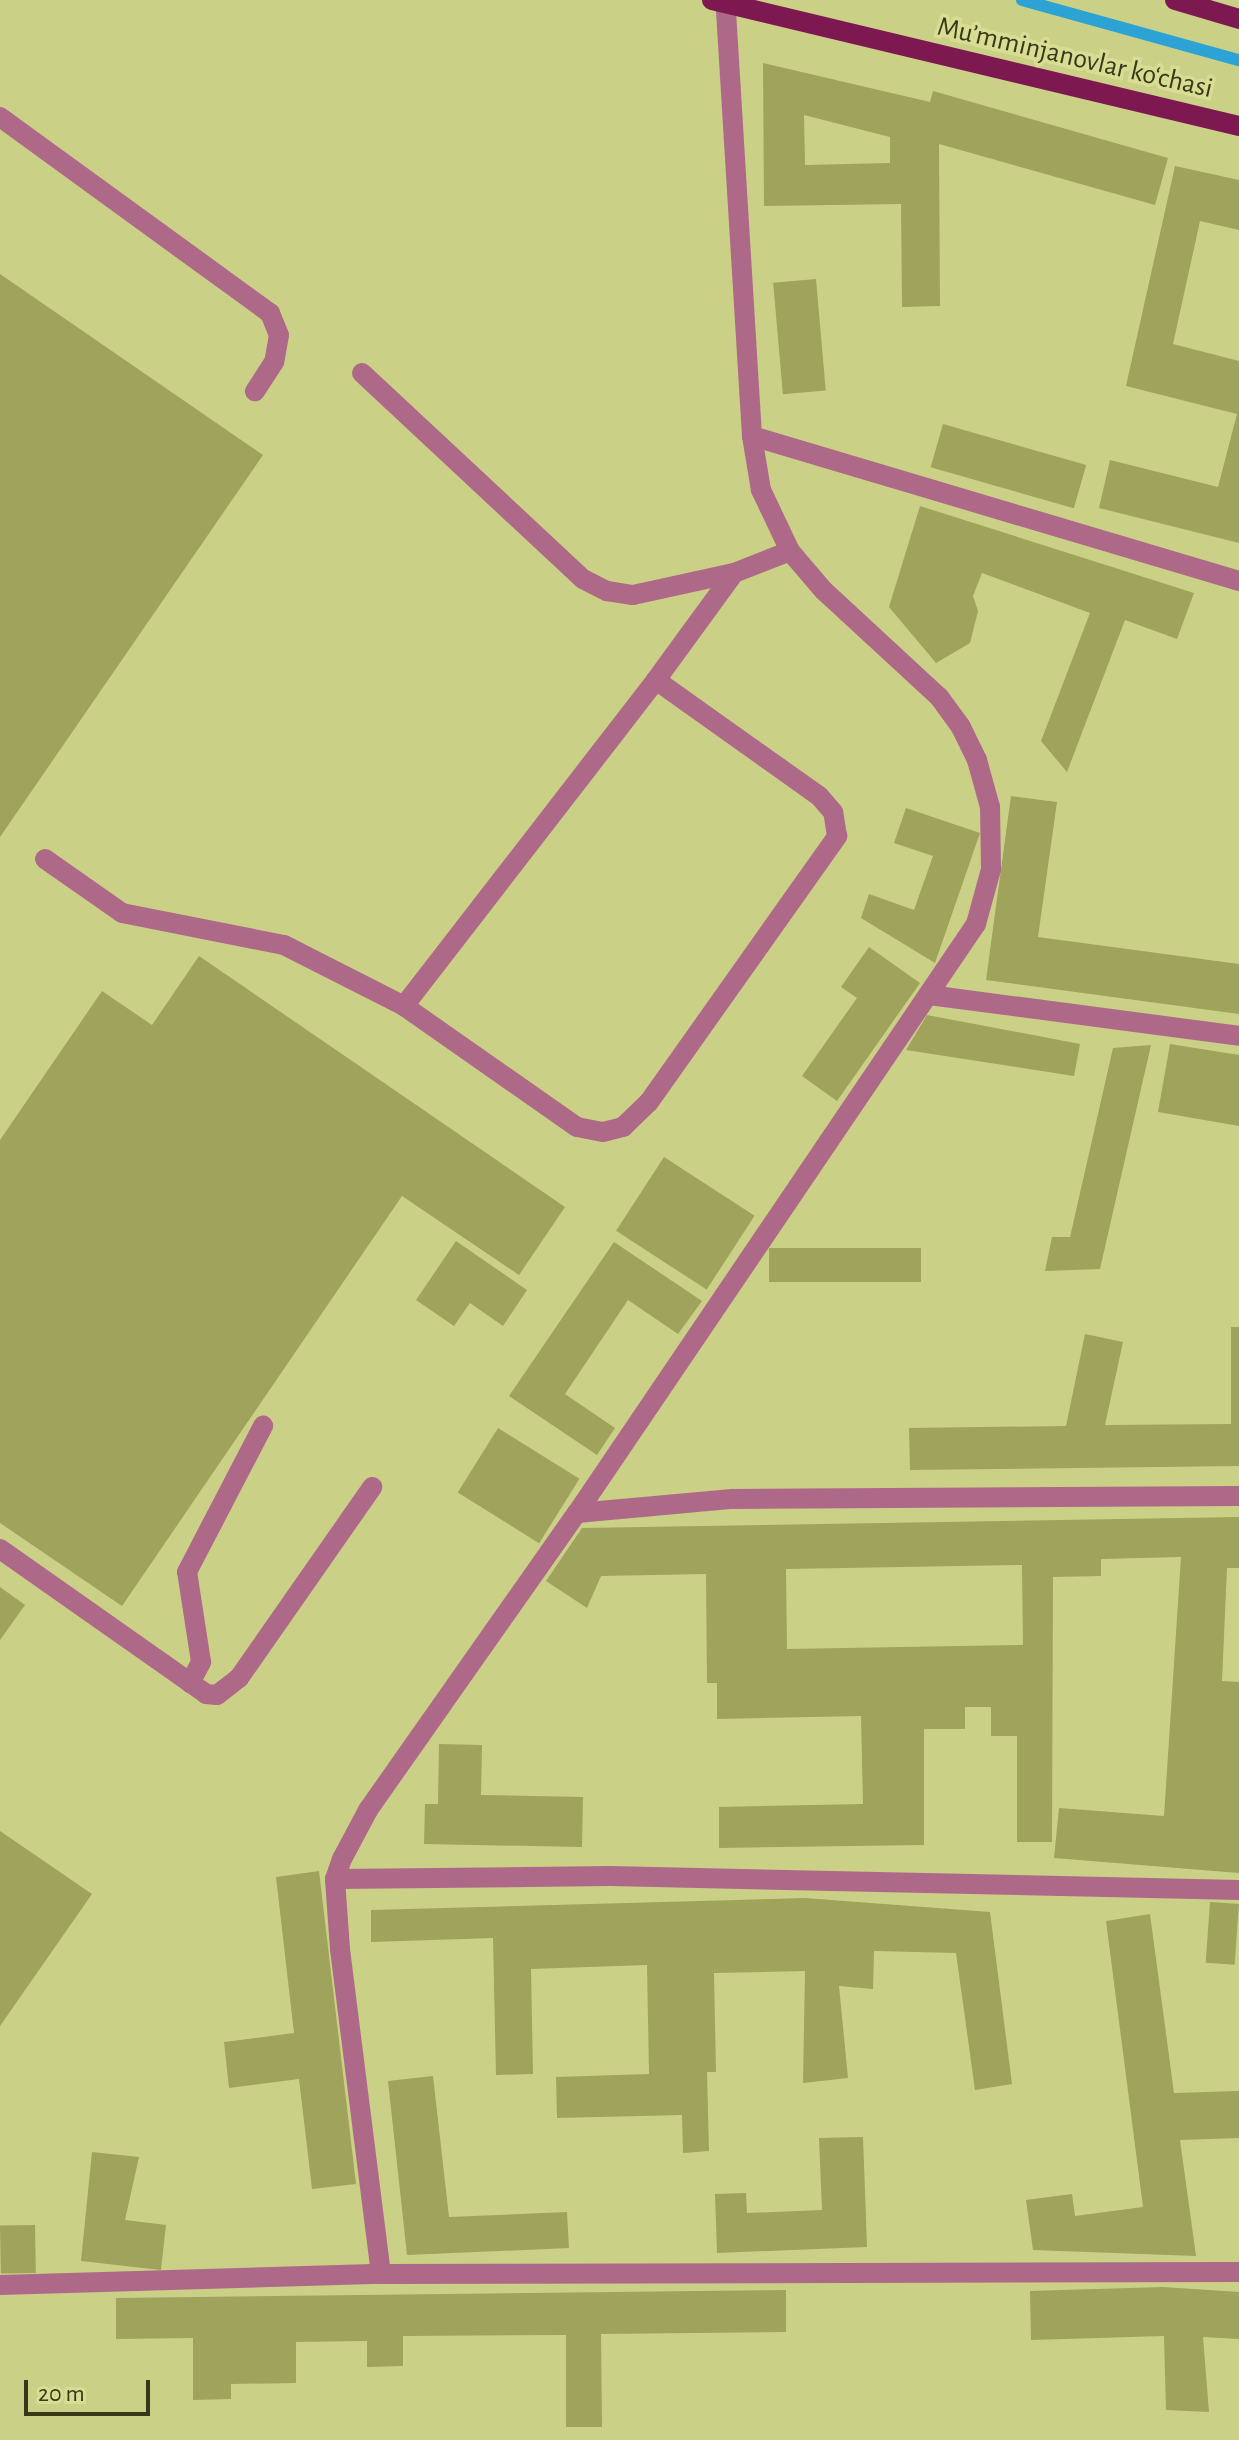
<!DOCTYPE html>
<html>
<head>
<meta charset="utf-8">
<style>
	body { margin:0 }
	#map { position:relative; width:1239px; height:2440px; overflow:hidden; background:#cbd087; font-family:"Alegreya Sans",sans-serif }
	div>[style] { position:absolute }
	[style*='--x'] { left:calc(var(--x)*1px); top:calc(var(--y)*1px); width:calc(var(--w)*1px); rotate:calc(var(--a)*1deg) }
	.stream>* { height:12px; margin:-6px; padding:0 6px; transform-origin:6px; border-radius:6px; background:#2ca3d4 }
	.building>* { inset:0; background:#9fa35b; transform-origin:0 0 }
	.minor>* { height:20px; margin:-10px; padding:0 10px; transform-origin:10px; border-radius:10px; background:#ae6989 }
	.major>* { height:20px; margin:-10px; padding:0 10px; transform-origin:10px; border-radius:10px; background:#7d1851 }
	span { translate:-50% -50%; white-space:nowrap; text-align:center; line-height:1.15; -webkit-text-stroke:7px #d8dd93; paint-order:stroke }
	.street-label { font-size:28px; color:#38391b }
	.scale { position:absolute; left:24px; top:2380px; width:126px; height:36px; box-sizing:border-box; border:4px solid #38391b; border-top:0; padding-left:10px; font-size:24px; line-height:28px; white-space:nowrap; color:#38391b; -webkit-text-stroke:6px #d8dd93; paint-order:stroke }
</style>
</head>
<body>
<div id="map">
	<div class="stream">
		<i style="--x:1022;--y:0;--w:225;--a:15.5"></i>
	</div>
	<div class="building">
		<i style="clip-path:polygon(evenodd,763px 63px,930px 102px,933px 91px,1168px 158px,1155px 205px,939px 144px,940px 306px,902px 307px,901px 204px,764px 206px,763px 63px,804px 115px,890px 137px,890px 163px,805px 165px,804px 115px)"></i>
		<i style="clip-path:polygon(1175px 166px,1239px 180px,1239px 230px,1200px 221px,1173px 344px,1239px 361px,1239px 543px,1099px 508px,1110px 460px,1218px 487px,1237px 414px,1126px 386px)"></i>
		<i style="clip-path:polygon(0 274px,263px 455px,0 837px)"></i>
		<i style="left:816px;top:279px;width:112px;height:43px;rotate:85deg"></i>
		<i style="left:943px;top:424px;width:149px;height:45px;rotate:16deg"></i>
		<i style="clip-path:polygon(920px 506px,1194px 593px,1177px 639px,1125px 620px,1067px 772px,1041px 741px,1090px 613px,982px 573px,973px 596px,978px 611px,970px 643px,936px 663px,889px 607px)"></i>
		<i style="clip-path:polygon(1011px 796px,1057px 802px,1038px 937px,1239px 964px,1239px 1014px,986px 980px)"></i>
		<i style="clip-path:polygon(906px 808px,980px 833px,935px 963px,861px 918px,869px 894px,914px 910px,933px 856px,894px 843px)"></i>
		<i style="clip-path:polygon(869px 947px,920px 983px,837px 1101px,802px 1076px,857px 998px,841px 987px)"></i>
		<i style="clip-path:polygon(199px 956px,565px 1207px,519px 1275px,402px 1196px,122px 1606px,0 1523px,0 1140px,102px 991px,152px 1025px)"></i>
		<i style="clip-path:polygon(927px 1015px,1080px 1044px,1074px 1076px,906px 1050px)"></i>
		<i style="clip-path:polygon(1170px 1044px,1239px 1055px,1239px 1126px,1158px 1112px)"></i>
		<i style="clip-path:polygon(1151px 1045px,1100px 1269px,1045px 1271px,1052px 1237px,1070px 1237px,1113px 1048px)"></i>
		<i style="left:664px;top:1157px;width:108px;height:88px;rotate:33deg"></i>
		<i style="clip-path:polygon(456px 1241px,527px 1290px,503px 1326px,470px 1303px,454px 1326px,416px 1300px)"></i>
		<i style="clip-path:polygon(614px 1242px,702px 1301px,678px 1334px,628px 1300px,565px 1394px,615px 1428px,597px 1455px,509px 1396px)"></i>
		<i style="left:769px;top:1248px;width:152px;height:34px"></i>
		<i style="clip-path:polygon(1231px 1327px,1239px 1327px,1239px 1466px,910px 1470px,909px 1428px,1066px 1426px,1085px 1334px,1123px 1342px,1105px 1425px,1231px 1424px)"></i>
		<i style="left:498px;top:1428px;width:96px;height:76px;rotate:32deg"></i>
		<i style="clip-path:polygon(evenodd,1239px 1517px,1239px 1568px,1227px 1568px,1222px 1681px,1239px 1682px,1239px 1873px,1054px 1858px,1059px 1808px,1164px 1816px,1181px 1557px,1101px 1559px,1101px 1576px,1053px 1577px,1052px 1842px,1017px 1842px,1017px 1736px,991px 1736px,991px 1707px,965px 1707px,965px 1729px,924px 1729px,924px 1845px,719px 1848px,719px 1807px,863px 1804px,861px 1716px,717px 1719px,717px 1683px,707px 1683px,706px 1574px,601px 1576px,587px 1608px,546px 1581px,582px 1528px,1239px 1517px,1022px 1565px,1023px 1645px,787px 1649px,786px 1569px,1022px 1565px)"></i>
		<i style="clip-path:polygon(0 1587px,25px 1605px,0 1640px)"></i>
		<i style="clip-path:polygon(439px 1744px,482px 1745px,481px 1795px,583px 1797px,582px 1847px,424px 1844px,425px 1804px,438px 1804px)"></i>
		<i style="clip-path:polygon(0 1831px,92px 1894px,0 2026px)"></i>
		<i style="clip-path:polygon(319px 1871px,356px 2184px,312px 2189px,299px 2079px,229px 2088px,224px 2042px,294px 2033px,276px 1877px)"></i>
		<i style="clip-path:polygon(805px 1898px,990px 1912px,1012px 2084px,975px 2090px,956px 1953px,874px 1951px,873px 1989px,839px 1986px,848px 2078px,803px 2083px,805px 1971px,714px 1973px,716px 2072px,707px 2072px,709px 2151px,683px 2153px,682px 2115px,557px 2118px,556px 2077px,649px 2074px,647px 1965px,531px 1969px,533px 2074px,496px 2075px,493px 1938px,371px 1942px,371px 1910px)"></i>
		<i style="left:1210px;top:1902px;width:29px;height:61px;rotate:4deg"></i>
		<i style="clip-path:polygon(1150px 1914px,1174px 2093px,1239px 2091px,1239px 2138px,1180px 2140px,1196px 2256px,1033px 2250px,1026px 2200px,1072px 2194px,1075px 2216px,1143px 2207px,1106px 1921px)"></i>
		<i style="clip-path:polygon(433px 2076px,449px 2217px,567px 2212px,569px 2248px,407px 2255px,388px 2081px)"></i>
		<i style="clip-path:polygon(863px 2137px,867px 2247px,717px 2253px,715px 2194px,746px 2193px,747px 2213px,822px 2210px,819px 2138px)"></i>
		<i style="clip-path:polygon(92px 2152px,139px 2157px,125px 2220px,166px 2225px,161px 2270px,81px 2261px)"></i>
		<i style="left:35px;top:2225px;width:48px;height:35px;rotate:89deg"></i>
		<i style="clip-path:polygon(1163px 2287px,1239px 2292px,1239px 2339px,1203px 2337px,1209px 2412px,1166px 2410px,1164px 2336px,1031px 2340px,1030px 2291px)"></i>
		<i style="clip-path:polygon(786px 2290px,786px 2332px,601px 2334px,602px 2427px,566px 2427px,566px 2335px,403px 2336px,403px 2366px,367px 2367px,367px 2341px,296px 2342px,296px 2383px,231px 2384px,231px 2399px,193px 2400px,193px 2338px,116px 2339px,116px 2298px)"></i>
	</div>
	<div class="minor">
		<i style="--x:0;--y:117;--w:334;--a:36"></i>
		<i style="--x:270;--y:313;--w:24;--a:68"></i>
		<i style="--x:279;--y:335;--w:27;--a:100"></i>
		<i style="--x:274;--y:362;--w:35;--a:123"></i>
		<i style="--x:362;--y:373;--w:302;--a:43"></i>
		<i style="--x:583;--y:579;--w:27;--a:27"></i>
		<i style="--x:607;--y:591;--w:26;--a:9"></i>
		<i style="--x:633;--y:595;--w:103;--a:-12.3"></i>
		<i style="--x:752;--y:436;--w:508;--a:16.58"></i>
		<i style="--x:656;--y:680;--w:412;--a:127.7"></i>
		<i style="--x:404;--y:1006;--w:211;--a:35"></i>
		<i style="--x:577;--y:1127;--w:26;--a:11"></i>
		<i style="--x:603;--y:1132;--w:21;--a:-14"></i>
		<i style="--x:623;--y:1127;--w:36;--a:-44"></i>
		<i style="--x:649;--y:1102;--w:326;--a:-54.7"></i>
		<i style="--x:837;--y:836;--w:24;--a:-99"></i>
		<i style="--x:833;--y:812;--w:21;--a:-131"></i>
		<i style="--x:819;--y:796;--w:200;--a:-144.6"></i>
		<i style="--x:656;--y:680;--w:132;--a:-53.9"></i>
		<i style="--x:734;--y:573;--w:60;--a:-21.4"></i>
		<i style="--x:45;--y:859;--w:94;--a:35"></i>
		<i style="--x:122;--y:913;--w:165;--a:11.2"></i>
		<i style="--x:284;--y:945;--w:135;--a:26.9"></i>
		<i style="--x:929;--y:995;--w:313;--a:7.5"></i>
		<i style="--x:577;--y:1513;--w:156;--a:-5.2"></i>
		<i style="--x:732;--y:1499;--w:507;--a:-0.34"></i>
		<i style="--x:0;--y:1549;--w:252;--a:35.1"></i>
		<i style="--x:206;--y:1694;--w:11;--a:5"></i>
		<i style="--x:217;--y:1695;--w:28;--a:-38"></i>
		<i style="--x:239;--y:1678;--w:233;--a:-55.1"></i>
		<i style="--x:190;--y:1683;--w:24;--a:-62"></i>
		<i style="--x:201;--y:1662;--w:91;--a:-98.8"></i>
		<i style="--x:187;--y:1572;--w:165;--a:-62.5"></i>
		<i style="--x:335;--y:1879;--w:275;--a:-0.6"></i>
		<i style="--x:610;--y:1876;--w:629;--a:1.28"></i>
		<i style="--x:381;--y:2274;--w:328;--a:-97.2"></i>
		<i style="--x:340;--y:1949;--w:70;--a:-94.1"></i>
		<i style="--x:335;--y:1879;--w:21;--a:-71"></i>
		<i style="--x:342;--y:1859;--w:55;--a:-62"></i>
		<i style="--x:368;--y:1810;--w:363;--a:-54.9"></i>
		<i style="--x:577;--y:1513;--w:711;--a:-55.89"></i>
		<i style="--x:976;--y:924;--w:57;--a:-74.7"></i>
		<i style="--x:991;--y:869;--w:62;--a:-90.9"></i>
		<i style="--x:990;--y:807;--w:49;--a:-105.5"></i>
		<i style="--x:977;--y:760;--w:37;--a:-116"></i>
		<i style="--x:961;--y:727;--w:37;--a:-126"></i>
		<i style="--x:939;--y:697;--w:156;--a:-137.3"></i>
		<i style="--x:824;--y:591;--w:52;--a:-130.4"></i>
		<i style="--x:790;--y:551;--w:68;--a:-115.4"></i>
		<i style="--x:761;--y:490;--w:55;--a:-99.5"></i>
		<i style="--x:752;--y:436;--w:432;--a:-93.5"></i>
		<i style="--x:0;--y:2285;--w:381;--a:-1.7"></i>
		<i style="--x:381;--y:2274;--w:858;--a:-0.13"></i>
	</div>
	<div class="major">
		<i style="--x:712;--y:0;--w:542;--a:13.45"></i>
		<i style="--x:1175;--y:0;--w:67;--a:16.5"></i>
	</div>
	<div class="street-label">
		<span style="left:1075px;top:58px;rotate:13deg">Mu’mminjanovlar ko‘chasi</span>
	</div>
	<div class="scale">20 m</div>
</div>
</body>
</html>
